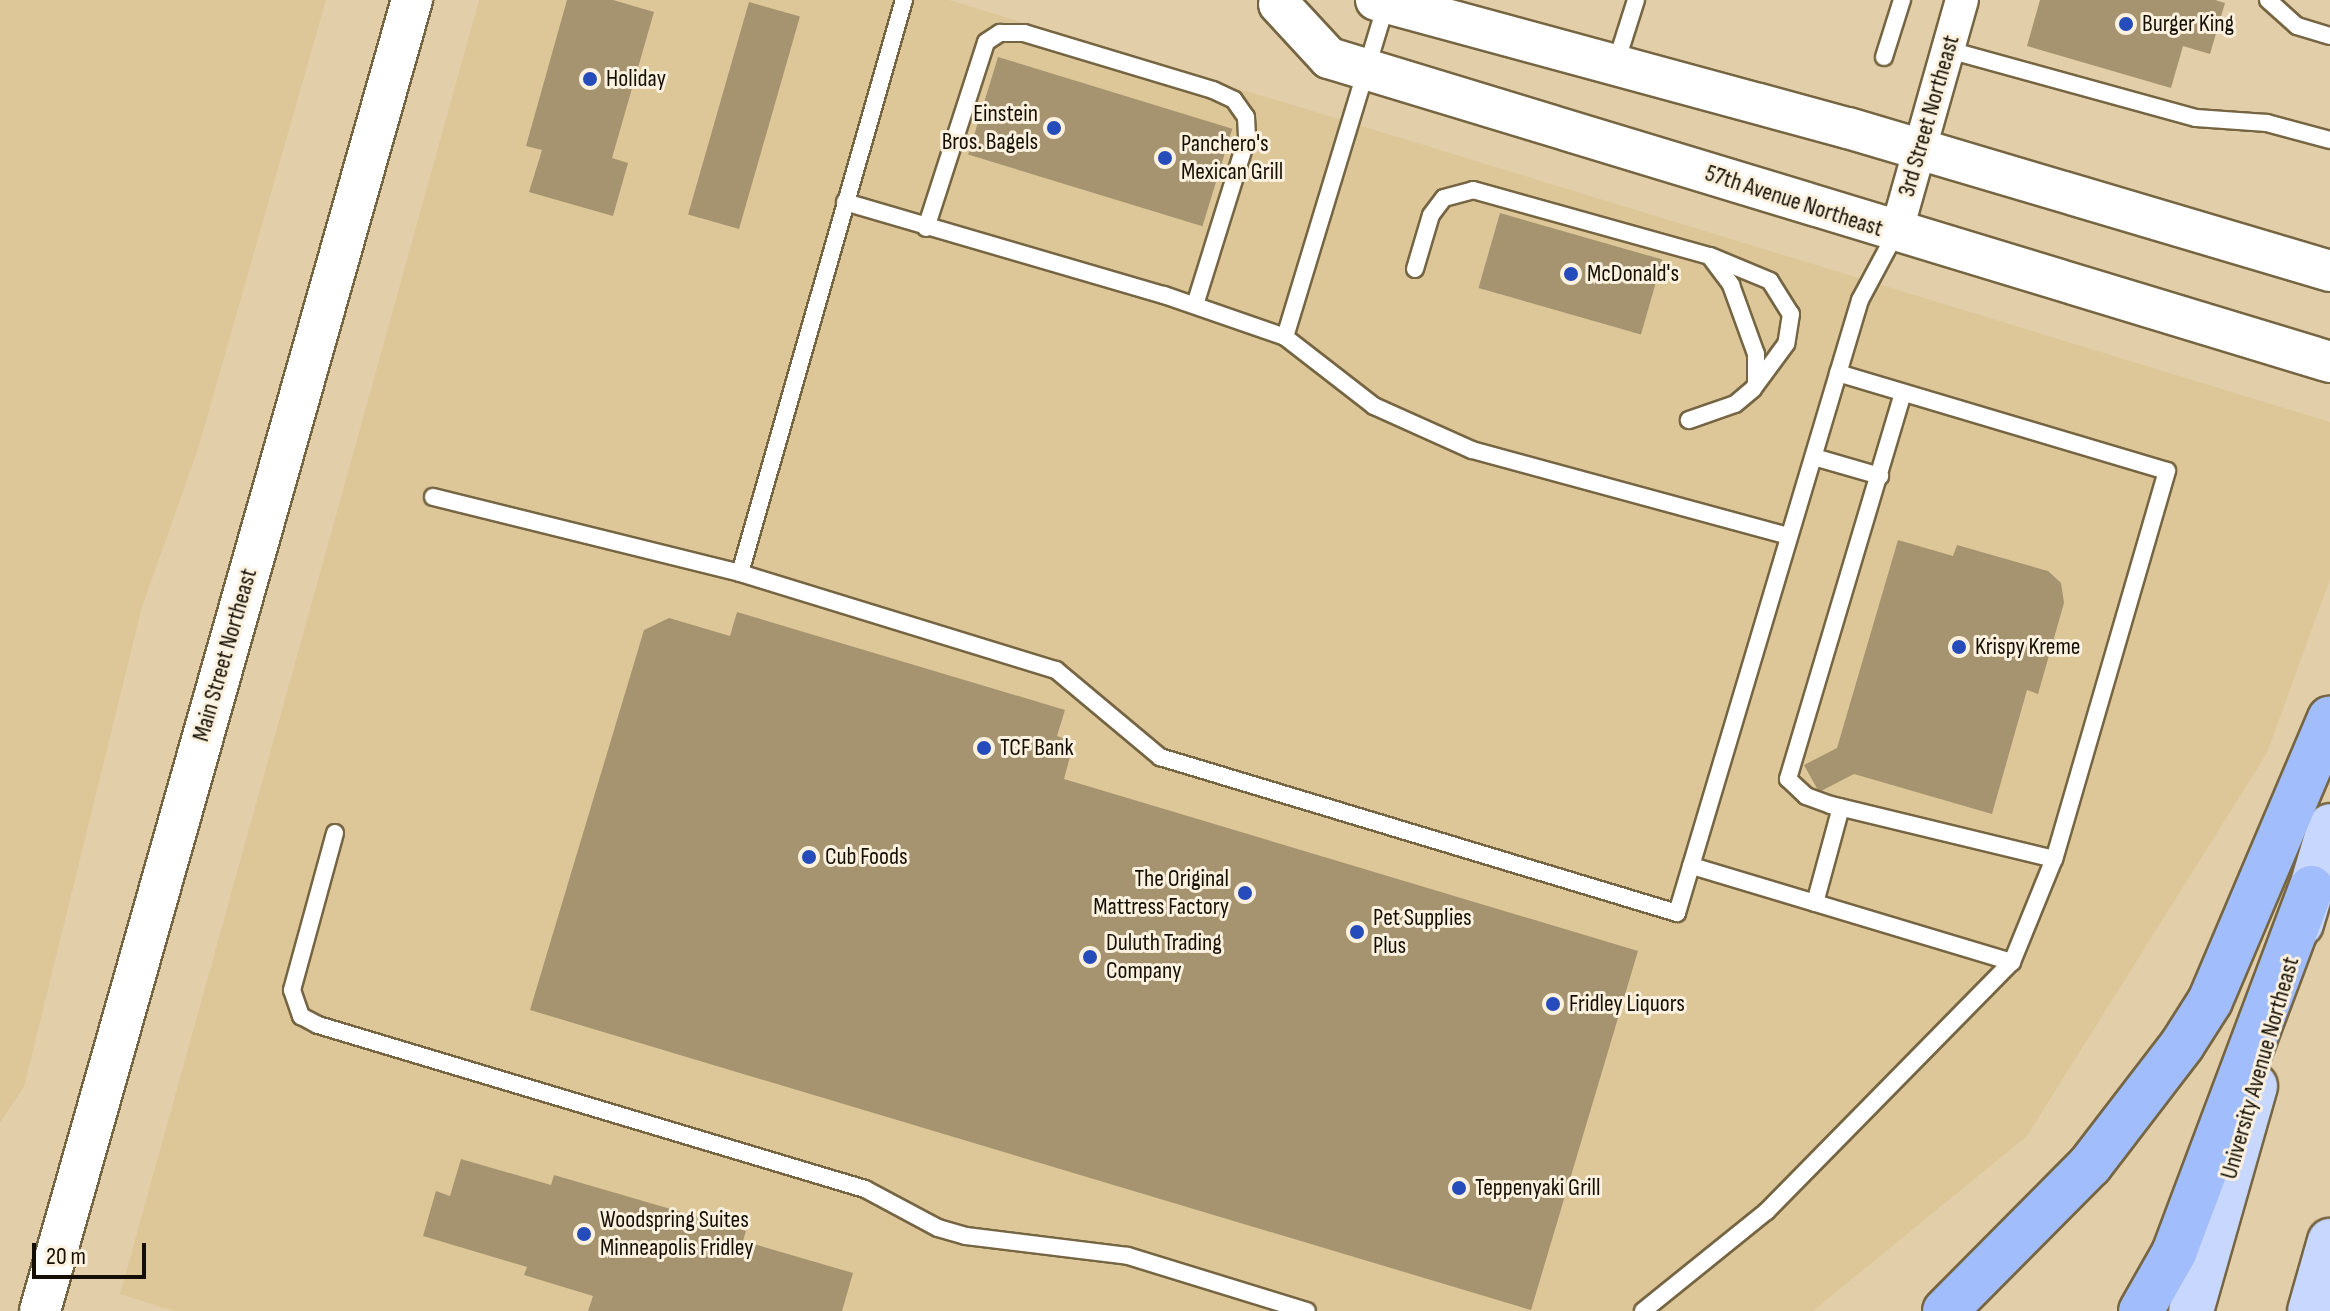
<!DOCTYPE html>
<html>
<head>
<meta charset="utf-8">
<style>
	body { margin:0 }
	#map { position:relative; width:2330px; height:1311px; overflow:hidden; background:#e2cfa9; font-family:"Sofia Sans Condensed",sans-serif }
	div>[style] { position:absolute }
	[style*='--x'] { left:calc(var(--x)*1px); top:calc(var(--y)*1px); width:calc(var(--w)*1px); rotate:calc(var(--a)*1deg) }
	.built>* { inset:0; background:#ddc799 }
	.building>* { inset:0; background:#a5946f; transform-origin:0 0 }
	.roads { filter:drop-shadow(2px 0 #766542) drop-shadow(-2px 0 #766542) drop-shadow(0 2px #766542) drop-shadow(0 -2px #766542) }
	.service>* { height:16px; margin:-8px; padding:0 8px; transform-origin:8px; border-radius:8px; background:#fff }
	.minor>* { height:32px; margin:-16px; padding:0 16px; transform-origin:16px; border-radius:16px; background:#fff }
	.tertiary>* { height:40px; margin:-20px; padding:0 20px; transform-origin:20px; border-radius:20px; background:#fff }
	.primary>* { height:44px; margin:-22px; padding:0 22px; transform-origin:22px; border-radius:22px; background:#c7d7fd }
	.motorway>* { height:44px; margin:-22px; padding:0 22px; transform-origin:22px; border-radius:22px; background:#a1bdfb }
	.dots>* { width:22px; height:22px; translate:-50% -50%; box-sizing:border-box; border:4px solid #fbf1de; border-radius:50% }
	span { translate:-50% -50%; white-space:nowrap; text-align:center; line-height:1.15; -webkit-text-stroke:6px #fbf1de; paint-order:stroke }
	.poi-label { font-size:24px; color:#150f03 }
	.left { translate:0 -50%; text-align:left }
	.right { translate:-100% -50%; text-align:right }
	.street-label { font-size:24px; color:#150f03 }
	.scale { position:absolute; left:32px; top:1243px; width:114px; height:36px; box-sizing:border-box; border:4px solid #150f03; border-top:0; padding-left:10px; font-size:24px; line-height:28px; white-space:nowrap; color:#150f03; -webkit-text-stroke:6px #fbf1de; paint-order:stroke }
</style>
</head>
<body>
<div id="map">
	<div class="built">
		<i style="clip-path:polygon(0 0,326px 0,198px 449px,142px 607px,24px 1087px,0 1123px)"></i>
		<i style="clip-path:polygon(479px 0,949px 0,2330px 422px,2330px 579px,2267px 753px,2027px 1136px,1813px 1311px,174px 1311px,120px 1294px)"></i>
	</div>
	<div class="building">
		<i style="clip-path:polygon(567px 0,613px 0,654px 12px,612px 158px,628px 163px,613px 216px,529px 192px,542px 150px,526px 146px)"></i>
		<i style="clip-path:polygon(2040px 0,2215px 0,2225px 3px,2210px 54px,2183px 46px,2171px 88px,2027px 46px)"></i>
		<i style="left:749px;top:2px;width:53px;height:221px;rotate:16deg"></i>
		<i style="left:998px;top:57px;width:245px;height:102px;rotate:17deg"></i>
		<i style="left:1500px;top:213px;width:169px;height:78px;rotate:16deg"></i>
		<i style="clip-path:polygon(1898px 540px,1953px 556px,1957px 545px,2048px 571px,2061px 583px,2064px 603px,2038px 694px,2027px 690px,1992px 814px,1854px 774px,1819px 792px,1804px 765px,1837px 748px)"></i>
		<i style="clip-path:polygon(737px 612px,1065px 710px,1057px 736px,1074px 742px,1064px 779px,1638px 951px,1531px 1310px,530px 1010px,644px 630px,669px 618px,730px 636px)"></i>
		<i style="clip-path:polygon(461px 1159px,551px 1185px,554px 1175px,746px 1231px,743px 1241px,853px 1273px,842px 1311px,588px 1311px,593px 1296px,524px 1275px,527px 1267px,423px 1236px,436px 1191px,450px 1196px)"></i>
	</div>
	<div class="roads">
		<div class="service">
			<i style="--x:2268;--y:0;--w:39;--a:42"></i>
			<i style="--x:2297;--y:26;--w:34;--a:17"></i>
			<i style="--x:1949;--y:50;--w:256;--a:15.4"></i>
			<i style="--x:2196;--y:118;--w:71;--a:4"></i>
			<i style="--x:2267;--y:123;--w:65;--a:15.1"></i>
			<i style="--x:1884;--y:57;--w:60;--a:-72.5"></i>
			<i style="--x:1616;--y:63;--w:66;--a:-72.4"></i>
			<i style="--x:845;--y:202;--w:332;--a:16.3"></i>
			<i style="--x:1164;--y:295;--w:128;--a:19.1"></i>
			<i style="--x:1285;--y:337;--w:113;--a:37.8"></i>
			<i style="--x:1374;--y:406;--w:107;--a:24.2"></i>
			<i style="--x:1472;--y:450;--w:328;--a:15.2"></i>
			<i style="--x:926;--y:228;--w:195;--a:-72.1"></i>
			<i style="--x:986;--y:42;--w:17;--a:-33"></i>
			<i style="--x:1000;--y:33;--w:24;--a:0"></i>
			<i style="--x:1024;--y:33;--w:197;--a:16.8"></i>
			<i style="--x:1213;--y:90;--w:23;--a:25"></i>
			<i style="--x:1234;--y:100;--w:21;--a:55"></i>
			<i style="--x:1246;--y:117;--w:21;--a:87"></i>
			<i style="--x:1247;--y:138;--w:175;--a:107.3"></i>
			<i style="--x:1711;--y:258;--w:34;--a:53"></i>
			<i style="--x:1731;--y:285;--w:73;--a:70.1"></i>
			<i style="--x:1756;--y:354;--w:28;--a:90"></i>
			<i style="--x:1415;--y:269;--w:56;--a:-73.5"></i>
			<i style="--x:1431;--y:215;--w:21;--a:-53"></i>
			<i style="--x:1444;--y:198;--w:30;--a:-15"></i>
			<i style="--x:1473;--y:190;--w:246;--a:15.6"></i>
			<i style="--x:1710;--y:256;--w:65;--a:22.6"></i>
			<i style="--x:1770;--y:281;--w:39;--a:58"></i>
			<i style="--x:1791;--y:314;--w:30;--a:99"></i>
			<i style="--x:1786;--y:344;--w:56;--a:126.3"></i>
			<i style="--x:1753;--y:389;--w:23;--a:140"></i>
			<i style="--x:1735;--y:404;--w:49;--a:160.8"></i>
			<i style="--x:1285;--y:337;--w:350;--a:-73.1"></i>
			<i style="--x:1838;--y:373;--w:343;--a:16.6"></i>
			<i style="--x:2167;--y:471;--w:404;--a:106.2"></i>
			<i style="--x:2054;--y:859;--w:111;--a:112.2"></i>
			<i style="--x:1903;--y:393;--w:403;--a:106.6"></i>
			<i style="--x:1788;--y:779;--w:25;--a:43"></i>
			<i style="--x:1806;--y:796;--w:27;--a:20"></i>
			<i style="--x:1831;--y:805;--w:229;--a:13.6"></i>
			<i style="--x:1814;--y:457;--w:69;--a:16.1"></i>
			<i style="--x:433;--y:497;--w:316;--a:13.9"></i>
			<i style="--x:740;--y:573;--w:331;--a:17.1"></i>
			<i style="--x:1056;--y:670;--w:136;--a:39.9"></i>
			<i style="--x:1160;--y:757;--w:540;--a:16.79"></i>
			<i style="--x:1677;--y:913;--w:640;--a:-73.38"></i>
			<i style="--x:1860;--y:300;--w:76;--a:-61.8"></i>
			<i style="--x:740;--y:573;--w:596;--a:-74.03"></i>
			<i style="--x:335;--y:833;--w:163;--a:105.3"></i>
			<i style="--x:292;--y:990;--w:28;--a:71"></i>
			<i style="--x:301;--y:1016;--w:19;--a:28"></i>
			<i style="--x:318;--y:1025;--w:571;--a:16.69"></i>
			<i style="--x:865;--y:1189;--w:83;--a:28.1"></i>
			<i style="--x:938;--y:1228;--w:29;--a:16"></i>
			<i style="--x:966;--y:1236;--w:163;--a:7"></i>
			<i style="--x:1128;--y:1256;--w:187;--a:17.1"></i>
			<i style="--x:1815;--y:903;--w:99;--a:-74.8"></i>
			<i style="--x:1643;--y:1311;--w:159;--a:-38.9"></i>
			<i style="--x:1767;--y:1211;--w:349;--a:-45.5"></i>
			<i style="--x:2012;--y:962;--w:335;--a:-163.3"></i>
		</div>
		<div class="minor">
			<i style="--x:1896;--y:233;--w:242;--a:-74.2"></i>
		</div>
		<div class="tertiary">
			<i style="--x:1376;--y:0;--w:489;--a:15.2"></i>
			<i style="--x:1848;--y:128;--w:503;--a:16.52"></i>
			<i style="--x:1279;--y:4;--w:74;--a:47.2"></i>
			<i style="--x:1329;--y:58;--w:1046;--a:16.89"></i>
			<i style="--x:40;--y:1311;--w:1363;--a:-74.16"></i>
		</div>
		<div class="primary">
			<i style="--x:2301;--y:924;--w:102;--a:-73.5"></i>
			<i style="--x:2191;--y:1311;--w:234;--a:-74.1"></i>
			<i style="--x:2310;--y:1311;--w:73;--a:-74.1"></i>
		</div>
		<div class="motorway">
			<i style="--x:1945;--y:1311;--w:206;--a:-45.2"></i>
			<i style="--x:2090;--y:1165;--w:151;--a:-52.5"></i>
			<i style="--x:2182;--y:1045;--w:52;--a:-57.5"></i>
			<i style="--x:2210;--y:1001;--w:307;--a:-67"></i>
			<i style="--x:2141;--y:1311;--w:67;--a:-60.4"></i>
			<i style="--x:2174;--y:1253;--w:390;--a:-69.4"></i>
		</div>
	</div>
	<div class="dots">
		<i style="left:2126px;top:24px;background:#264bba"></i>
		<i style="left:590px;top:79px;background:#264bba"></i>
		<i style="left:1054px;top:128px;background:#264bba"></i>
		<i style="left:1165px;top:158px;background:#264bba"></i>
		<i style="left:1571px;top:274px;background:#264bba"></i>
		<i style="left:1959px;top:647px;background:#264bba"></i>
		<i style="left:984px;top:748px;background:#264bba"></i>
		<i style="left:809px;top:857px;background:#264bba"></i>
		<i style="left:1245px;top:893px;background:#264bba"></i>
		<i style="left:1357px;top:932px;background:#264bba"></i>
		<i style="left:1090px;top:957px;background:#264bba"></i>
		<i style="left:1553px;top:1004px;background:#264bba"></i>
		<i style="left:1459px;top:1188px;background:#264bba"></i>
		<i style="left:584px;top:1234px;background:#264bba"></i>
	</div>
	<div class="poi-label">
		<span class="left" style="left:2142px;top:24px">Burger King</span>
		<span class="left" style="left:606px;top:79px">Holiday</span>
		<span class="right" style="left:1038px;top:128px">Einstein<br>Bros. Bagels</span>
		<span class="left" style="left:1181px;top:158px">Panchero's<br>Mexican Grill</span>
		<span class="left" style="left:1587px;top:274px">McDonald's</span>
		<span class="left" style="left:1975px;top:647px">Krispy Kreme</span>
		<span class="left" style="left:1000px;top:748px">TCF Bank</span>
		<span class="left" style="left:825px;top:857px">Cub Foods</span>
		<span class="right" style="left:1229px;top:893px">The Original<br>Mattress Factory</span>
		<span class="left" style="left:1373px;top:932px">Pet Supplies<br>Plus</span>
		<span class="left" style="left:1106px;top:957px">Duluth Trading<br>Company</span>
		<span class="left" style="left:1569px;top:1004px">Fridley Liquors</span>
		<span class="left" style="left:1475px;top:1188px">Teppenyaki Grill</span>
		<span class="left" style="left:600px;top:1234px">Woodspring Suites<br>Minneapolis Fridley</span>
	</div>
	<div class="street-label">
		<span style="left:1929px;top:116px;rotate:-74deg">3rd Street Northeast</span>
		<span style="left:1794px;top:201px;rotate:18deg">57th Avenue Northeast</span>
		<span style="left:225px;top:655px;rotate:-74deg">Main Street Northeast</span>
		<span style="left:2260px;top:1068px;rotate:-74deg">University Avenue Northeast</span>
	</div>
	<div class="scale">20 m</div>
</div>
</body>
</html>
